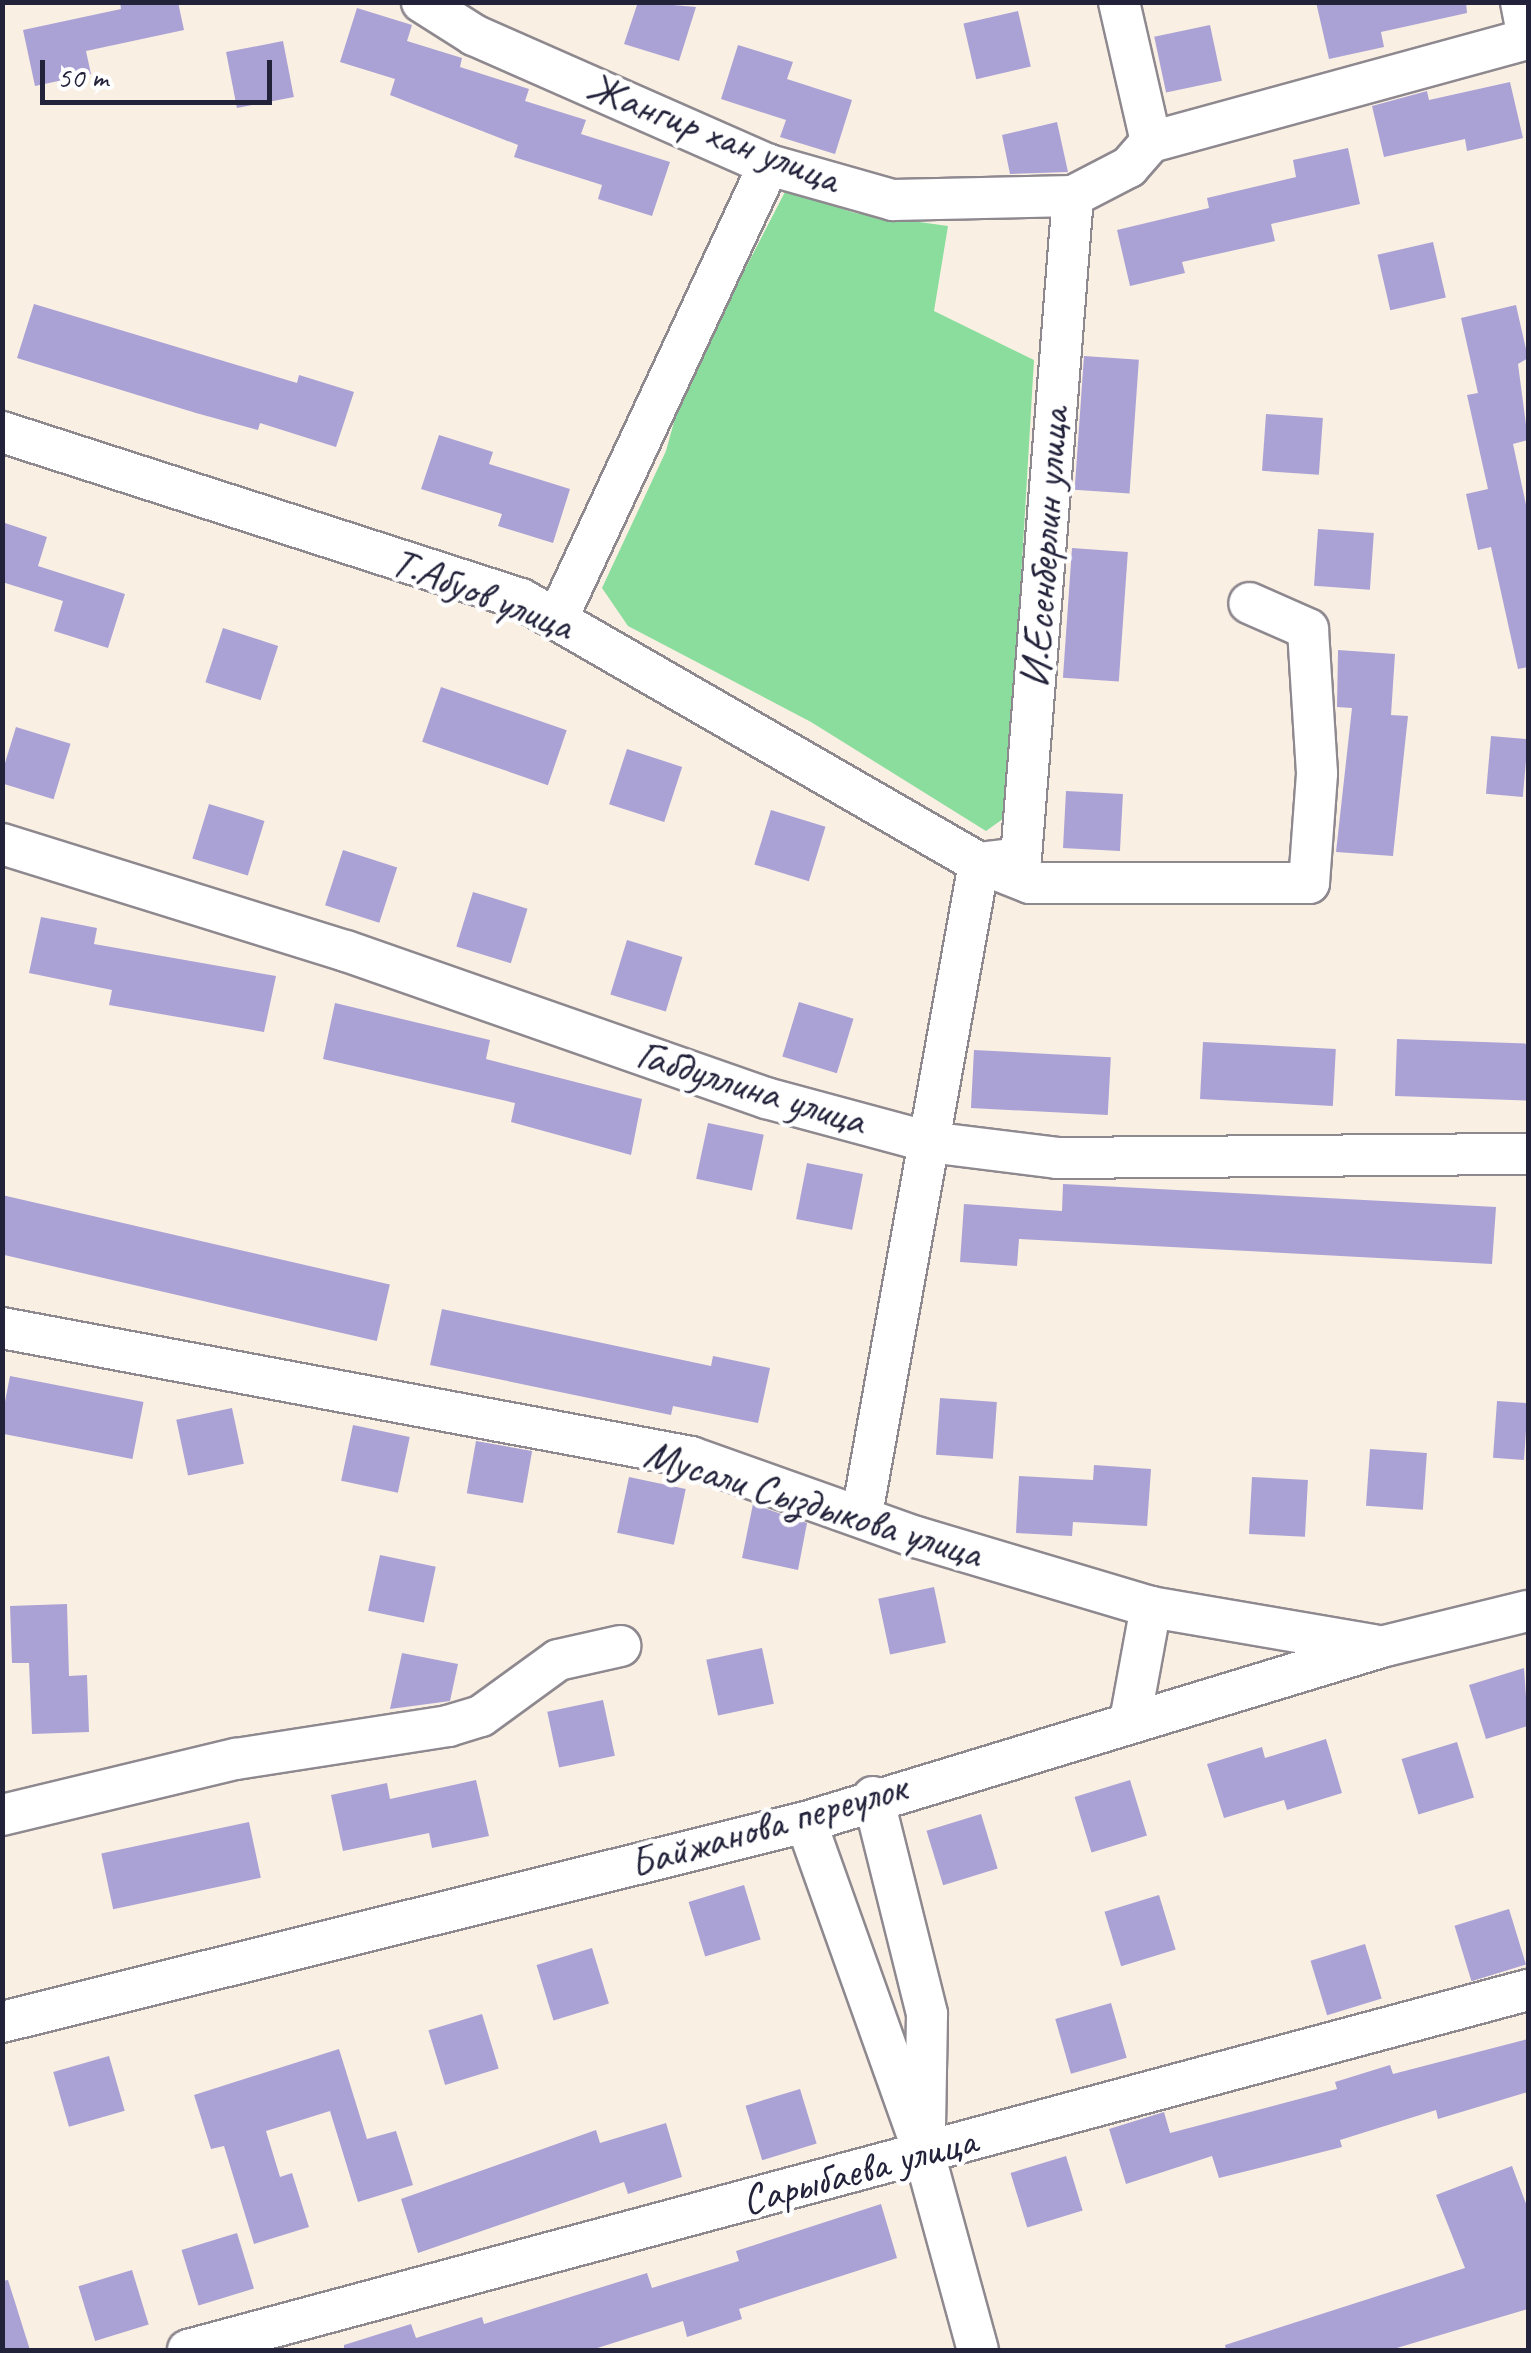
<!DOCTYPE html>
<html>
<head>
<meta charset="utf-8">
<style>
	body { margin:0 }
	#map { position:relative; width:1531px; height:2353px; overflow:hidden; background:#faefe3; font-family:Caveat,sans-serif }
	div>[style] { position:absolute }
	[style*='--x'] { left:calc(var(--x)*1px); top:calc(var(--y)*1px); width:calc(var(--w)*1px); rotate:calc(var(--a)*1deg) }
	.green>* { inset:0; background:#8bdd9e }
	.building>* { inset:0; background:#aaa2d5; transform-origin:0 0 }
	.roads { filter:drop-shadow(2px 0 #8e888f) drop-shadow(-2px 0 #8e888f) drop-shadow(0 2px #8e888f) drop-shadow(0 -2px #8e888f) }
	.minor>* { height:40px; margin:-20px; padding:0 20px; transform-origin:20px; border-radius:20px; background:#fff }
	span { translate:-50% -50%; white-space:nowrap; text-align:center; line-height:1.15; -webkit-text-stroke:9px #fff; paint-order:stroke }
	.street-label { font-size:42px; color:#22223b }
	.frame { position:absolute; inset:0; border:5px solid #22223b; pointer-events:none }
	.scale { position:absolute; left:40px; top:60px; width:232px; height:45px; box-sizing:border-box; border:5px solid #22223b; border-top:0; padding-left:12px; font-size:30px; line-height:35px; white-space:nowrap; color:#22223b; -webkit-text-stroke:8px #fff; paint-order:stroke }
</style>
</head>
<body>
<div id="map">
	<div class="green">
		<i style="clip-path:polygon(786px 190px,855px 213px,948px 226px,934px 311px,1034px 360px,1007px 816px,986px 831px,811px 722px,628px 626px,602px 588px,666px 451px,683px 389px)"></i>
	</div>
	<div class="building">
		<i style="clip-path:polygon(120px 2px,178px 2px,184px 30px,86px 51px,91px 74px,35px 86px,23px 30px,121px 9px)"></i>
		<i style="clip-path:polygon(638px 2px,696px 7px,679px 61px,624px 44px)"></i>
		<i style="clip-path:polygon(1316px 2px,1466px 2px,1467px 13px,1381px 32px,1384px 47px,1329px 59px)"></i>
		<i style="clip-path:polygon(357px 8px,412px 25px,407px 41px,462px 58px,460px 67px,529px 89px,525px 101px,586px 120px,581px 134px,670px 162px,652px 216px,598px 199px,602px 185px,514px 157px,518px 145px,390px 95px,395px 79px,340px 62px)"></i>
		<i style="left:1018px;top:11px;width:57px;height:56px;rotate:77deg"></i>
		<i style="left:1210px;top:25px;width:57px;height:57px;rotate:78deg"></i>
		<i style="left:283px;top:41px;width:57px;height:58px;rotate:79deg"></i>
		<i style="clip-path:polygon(738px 45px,793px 62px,787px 79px,852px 100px,835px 154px,780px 137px,786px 120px,721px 99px)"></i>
		<i style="clip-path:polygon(1510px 82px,1523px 138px,1467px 151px,1465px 139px,1384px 157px,1372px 106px,1427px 91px,1429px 100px)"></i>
		<i style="clip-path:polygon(1057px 122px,1068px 172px,1010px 174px,1002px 135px)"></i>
		<i style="clip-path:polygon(1348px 148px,1360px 204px,1271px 224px,1275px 241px,1182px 262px,1185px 273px,1130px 286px,1117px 230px,1209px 208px,1207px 198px,1296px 177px,1293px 160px)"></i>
		<i style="left:1433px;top:242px;width:57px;height:57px;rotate:77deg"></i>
		<i style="clip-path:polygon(34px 304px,297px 383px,299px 375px,354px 392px,336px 447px,260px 423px,258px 430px,196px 413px,17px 358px)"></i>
		<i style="clip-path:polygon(1516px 305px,1528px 358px,1518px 364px,1528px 440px,1513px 444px,1528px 514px,1528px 667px,1518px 669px,1491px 547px,1478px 550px,1466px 494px,1488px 489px,1467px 395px,1478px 393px,1461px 318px)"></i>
		<i style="left:1084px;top:356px;width:55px;height:134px;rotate:4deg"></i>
		<i style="left:1266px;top:414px;width:57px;height:57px;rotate:4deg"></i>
		<i style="clip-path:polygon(439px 435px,493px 452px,489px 464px,570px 489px,553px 543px,498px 526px,502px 514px,421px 489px)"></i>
		<i style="clip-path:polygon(2px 522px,47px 537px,38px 566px,125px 594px,108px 648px,54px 631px,63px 601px,2px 582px)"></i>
		<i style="left:1318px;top:529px;width:56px;height:57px;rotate:4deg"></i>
		<i style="left:1072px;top:548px;width:56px;height:130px;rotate:4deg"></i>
		<i style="left:223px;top:628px;width:58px;height:57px;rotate:18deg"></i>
		<i style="clip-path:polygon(1338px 650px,1395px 654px,1391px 715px,1408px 716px,1393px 856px,1336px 852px,1352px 708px,1337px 707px)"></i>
		<i style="left:441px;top:687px;width:133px;height:58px;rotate:19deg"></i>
		<i style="left:16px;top:727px;width:57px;height:58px;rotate:17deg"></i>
		<i style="left:1491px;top:736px;width:37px;height:58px;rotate:5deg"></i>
		<i style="left:627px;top:749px;width:58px;height:58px;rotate:18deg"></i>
		<i style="left:1066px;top:791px;width:57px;height:57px;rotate:3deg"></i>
		<i style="left:209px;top:804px;width:58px;height:57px;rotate:17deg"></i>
		<i style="left:771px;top:810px;width:57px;height:57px;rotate:17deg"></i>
		<i style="left:343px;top:850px;width:57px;height:58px;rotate:18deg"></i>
		<i style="left:473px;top:892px;width:57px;height:57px;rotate:17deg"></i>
		<i style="clip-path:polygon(41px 917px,97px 928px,94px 944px,276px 976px,264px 1032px,109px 1005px,112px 990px,29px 973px)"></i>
		<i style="left:627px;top:940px;width:58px;height:57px;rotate:17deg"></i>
		<i style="left:799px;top:1002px;width:57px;height:57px;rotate:17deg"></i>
		<i style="clip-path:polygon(335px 1003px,490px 1040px,486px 1059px,642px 1099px,631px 1155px,511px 1122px,515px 1103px,323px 1059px)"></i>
		<i style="left:1397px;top:1039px;width:131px;height:57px;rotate:2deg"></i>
		<i style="left:1203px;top:1042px;width:133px;height:57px;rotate:3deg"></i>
		<i style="left:974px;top:1050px;width:137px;height:58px;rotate:3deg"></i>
		<i style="left:708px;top:1123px;width:57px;height:57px;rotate:12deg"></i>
		<i style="left:807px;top:1163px;width:57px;height:57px;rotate:11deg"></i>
		<i style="clip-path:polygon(1063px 1184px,1496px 1207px,1492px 1264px,1019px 1239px,1017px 1266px,960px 1262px,964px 1204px,1062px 1211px)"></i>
		<i style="left:2px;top:1195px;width:398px;height:58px;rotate:13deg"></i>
		<i style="clip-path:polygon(442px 1309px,711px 1366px,713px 1356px,770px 1368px,758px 1423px,673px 1406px,671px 1415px,430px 1365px)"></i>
		<i style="left:10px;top:1376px;width:136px;height:58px;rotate:11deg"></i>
		<i style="left:940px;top:1398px;width:57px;height:57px;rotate:4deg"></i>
		<i style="left:1497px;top:1401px;width:31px;height:57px;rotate:4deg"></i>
		<i style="left:232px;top:1408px;width:57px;height:57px;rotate:78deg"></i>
		<i style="left:353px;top:1425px;width:58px;height:57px;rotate:12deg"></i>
		<i style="left:476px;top:1441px;width:57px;height:53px;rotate:10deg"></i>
		<i style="left:1370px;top:1449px;width:57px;height:57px;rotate:4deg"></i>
		<i style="clip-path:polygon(1094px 1465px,1151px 1469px,1147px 1526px,1073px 1522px,1072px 1536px,1016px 1533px,1019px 1476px,1093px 1480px)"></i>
		<i style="left:629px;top:1477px;width:58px;height:57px;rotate:12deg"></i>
		<i style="left:1252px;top:1477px;width:56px;height:57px;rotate:3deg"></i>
		<i style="clip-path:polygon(753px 1504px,807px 1523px,798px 1570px,742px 1558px)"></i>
		<i style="left:380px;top:1555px;width:57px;height:57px;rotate:12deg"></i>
		<i style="left:934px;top:1587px;width:57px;height:57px;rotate:78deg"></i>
		<i style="clip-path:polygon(67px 1604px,69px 1676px,87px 1675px,89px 1732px,32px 1734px,29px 1663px,12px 1663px,10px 1606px)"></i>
		<i style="left:762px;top:1648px;width:57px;height:57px;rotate:78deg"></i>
		<i style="clip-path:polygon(402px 1653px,458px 1664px,450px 1701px,390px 1709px)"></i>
		<i style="clip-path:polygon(1524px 1668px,1528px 1726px,1486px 1739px,1469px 1685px)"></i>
		<i style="left:603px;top:1700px;width:57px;height:57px;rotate:78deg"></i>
		<i style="clip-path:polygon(1326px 1739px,1342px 1793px,1287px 1810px,1284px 1800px,1224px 1818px,1207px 1764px,1262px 1747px,1265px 1758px)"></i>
		<i style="left:1457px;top:1742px;width:58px;height:58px;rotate:73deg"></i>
		<i style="clip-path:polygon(476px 1780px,489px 1836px,432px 1848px,429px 1833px,343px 1851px,331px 1795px,387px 1783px,390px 1799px)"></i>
		<i style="left:1130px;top:1780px;width:58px;height:58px;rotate:73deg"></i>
		<i style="left:981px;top:1814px;width:57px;height:57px;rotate:73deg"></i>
		<i style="left:249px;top:1822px;width:57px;height:151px;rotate:78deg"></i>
		<i style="left:744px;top:1885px;width:57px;height:58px;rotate:73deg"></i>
		<i style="left:1159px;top:1895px;width:57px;height:57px;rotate:73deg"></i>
		<i style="left:1509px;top:1909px;width:58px;height:57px;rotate:73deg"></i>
		<i style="left:1365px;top:1944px;width:57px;height:57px;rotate:73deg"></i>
		<i style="left:592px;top:1948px;width:58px;height:58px;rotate:73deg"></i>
		<i style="left:1111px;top:2003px;width:57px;height:58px;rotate:74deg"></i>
		<i style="left:482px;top:2014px;width:57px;height:56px;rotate:73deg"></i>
		<i style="clip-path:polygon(1528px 2039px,1528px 2092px,1438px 2119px,1436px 2110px,1340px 2140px,1342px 2147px,1219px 2178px,1212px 2156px,1126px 2184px,1109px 2129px,1164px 2112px,1170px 2133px,1337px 2089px,1335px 2082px,1390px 2065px,1393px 2074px)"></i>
		<i style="clip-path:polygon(339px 2049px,367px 2139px,396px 2131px,413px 2185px,358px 2202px,330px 2111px,266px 2131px,280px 2177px,292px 2173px,309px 2227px,254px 2244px,224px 2146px,211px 2149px,194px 2095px)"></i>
		<i style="left:109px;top:2056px;width:57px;height:58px;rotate:74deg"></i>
		<i style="left:800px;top:2089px;width:57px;height:57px;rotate:73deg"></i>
		<i style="clip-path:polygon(666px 2123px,682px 2177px,628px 2194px,624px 2182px,418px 2253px,401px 2199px,596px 2130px,600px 2143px)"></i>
		<i style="left:1066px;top:2156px;width:57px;height:58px;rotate:73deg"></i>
		<i style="clip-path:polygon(1512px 2166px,1528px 2209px,1528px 2309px,1390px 2350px,1226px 2350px,1225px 2345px,1465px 2268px,1436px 2195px)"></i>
		<i style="clip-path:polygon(881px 2204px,897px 2258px,739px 2309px,742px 2319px,687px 2337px,683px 2321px,591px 2350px,344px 2350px,344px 2345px,411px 2324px,416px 2338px,482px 2317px,484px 2324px,647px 2273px,652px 2288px,739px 2261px,736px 2251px)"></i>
		<i style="left:237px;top:2233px;width:58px;height:58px;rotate:73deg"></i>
		<i style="left:132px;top:2270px;width:57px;height:56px;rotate:73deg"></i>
		<i style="clip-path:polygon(8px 2280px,30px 2350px,2px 2350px,2px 2281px)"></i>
	</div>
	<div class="roads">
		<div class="minor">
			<i style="--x:422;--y:2;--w:62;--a:32.4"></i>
			<i style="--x:474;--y:35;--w:322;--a:23.8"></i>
			<i style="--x:769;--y:165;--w:129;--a:15.8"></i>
			<i style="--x:893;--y:200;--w:180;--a:-1.3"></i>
			<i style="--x:1073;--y:196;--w:63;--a:-27.4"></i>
			<i style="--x:1129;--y:167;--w:33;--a:-49"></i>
			<i style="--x:1151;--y:142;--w:391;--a:-15.3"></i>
			<i style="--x:1119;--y:2;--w:144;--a:77.1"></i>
			<i style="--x:1521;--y:2;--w:36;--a:79"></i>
			<i style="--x:2;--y:432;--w:545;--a:17.84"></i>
			<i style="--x:521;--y:599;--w:529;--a:29.96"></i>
			<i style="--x:979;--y:863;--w:55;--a:21.4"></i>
			<i style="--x:1030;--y:883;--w:279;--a:0"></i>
			<i style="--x:1309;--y:883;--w:110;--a:-85.8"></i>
			<i style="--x:1317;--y:773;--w:144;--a:-93.6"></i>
			<i style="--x:1308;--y:629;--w:64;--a:-156.2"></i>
			<i style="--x:558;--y:617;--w:499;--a:-65"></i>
			<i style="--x:2;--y:844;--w:360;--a:17.3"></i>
			<i style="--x:346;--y:951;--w:445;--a:19.3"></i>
			<i style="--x:766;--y:1098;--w:169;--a:15.1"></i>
			<i style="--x:929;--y:1142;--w:129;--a:7.1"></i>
			<i style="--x:1057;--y:1158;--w:471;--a:-0.5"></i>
			<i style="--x:2;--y:1328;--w:701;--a:10.6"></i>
			<i style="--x:691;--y:1457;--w:239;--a:19.6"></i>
			<i style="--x:916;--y:1537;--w:245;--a:16.6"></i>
			<i style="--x:1151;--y:1607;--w:226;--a:9.7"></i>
			<i style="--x:862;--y:1514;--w:661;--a:-79.81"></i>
			<i style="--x:979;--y:863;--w:42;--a:-6.8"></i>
			<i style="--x:1021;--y:858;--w:664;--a:-85.51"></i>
			<i style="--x:1130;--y:1721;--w:116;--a:-79.6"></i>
			<i style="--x:873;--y:1797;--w:224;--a:76"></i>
			<i style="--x:927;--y:2014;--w:113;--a:91"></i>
			<i style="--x:2;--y:1815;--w:241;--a:-13.5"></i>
			<i style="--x:236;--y:1759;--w:215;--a:-8.8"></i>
			<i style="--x:448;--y:1726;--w:34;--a:-17"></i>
			<i style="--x:481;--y:1716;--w:95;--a:-36"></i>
			<i style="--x:558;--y:1660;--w:64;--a:-12.7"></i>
			<i style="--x:806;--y:1822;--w:351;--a:70.4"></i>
			<i style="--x:924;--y:2153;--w:204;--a:74.7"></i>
			<i style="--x:2;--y:2022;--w:829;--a:-13.97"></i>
			<i style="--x:806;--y:1822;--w:605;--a:-16.91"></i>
			<i style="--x:1385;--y:1646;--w:147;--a:-13.8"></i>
			<i style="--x:188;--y:2350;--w:1388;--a:-15.04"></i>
		</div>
	</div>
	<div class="street-label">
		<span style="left:713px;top:133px;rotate:21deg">Жангир хан улица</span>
		<span style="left:1045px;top:548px;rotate:-86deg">И.Есенберлин улица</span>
		<span style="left:482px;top:594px;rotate:21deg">Т.Абуов улица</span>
		<span style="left:751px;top:1088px;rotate:17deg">Габдуллина улица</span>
		<span style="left:813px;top:1504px;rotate:17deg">Мусали Сыздыкова улица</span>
		<span style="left:768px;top:1826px;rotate:-16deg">Байжанова переулок</span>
		<span style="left:859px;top:2171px;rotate:-15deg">Сарыбаева улица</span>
	</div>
	<div class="frame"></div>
	<div class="scale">50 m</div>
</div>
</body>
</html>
